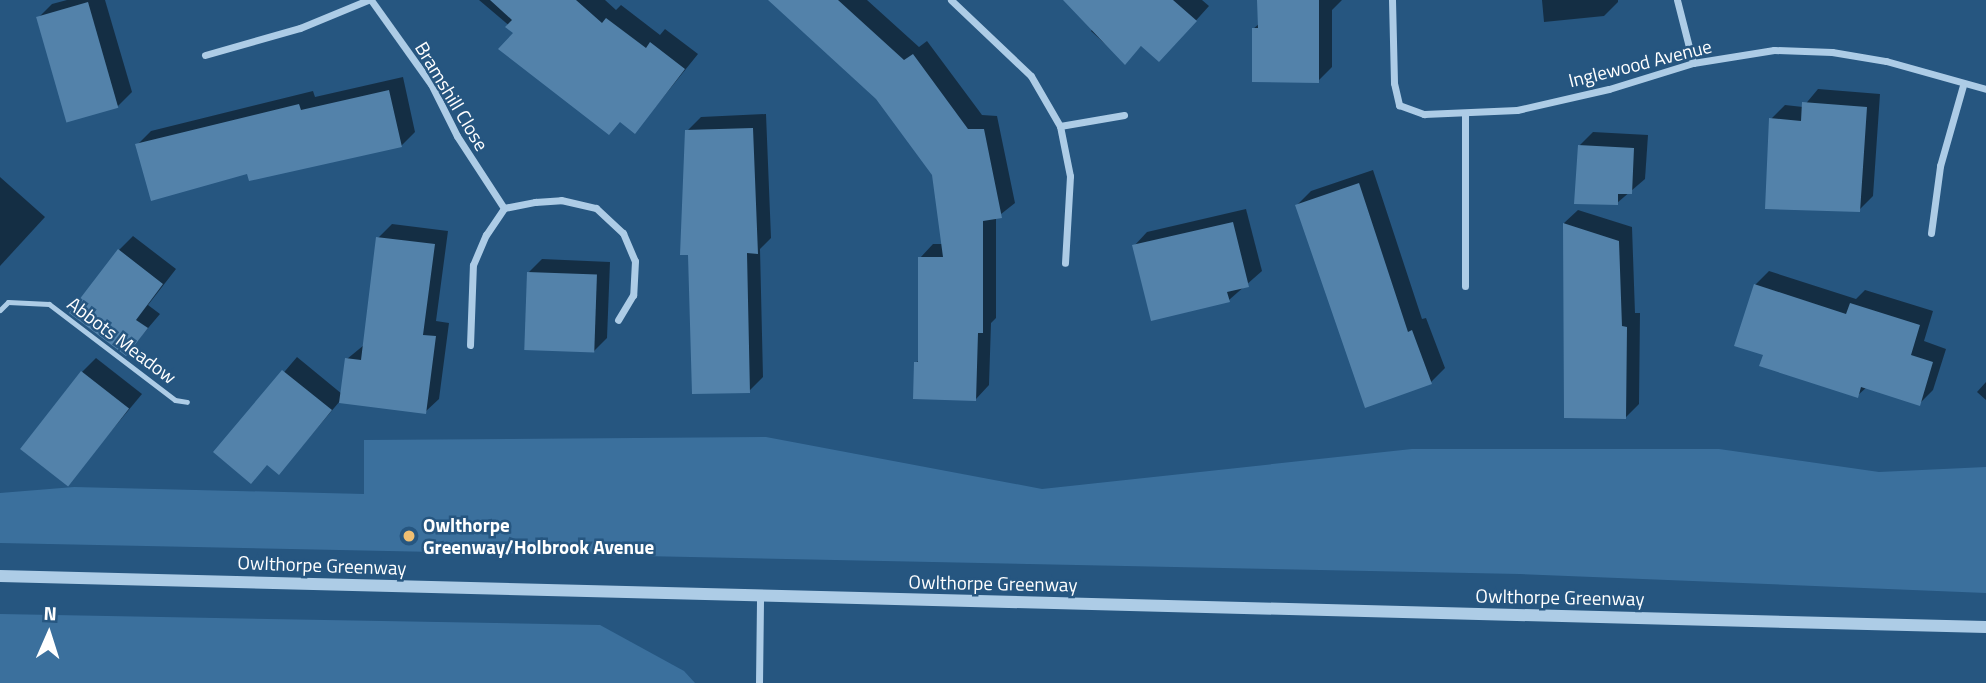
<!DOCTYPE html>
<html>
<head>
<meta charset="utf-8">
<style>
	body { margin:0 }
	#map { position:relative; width:1986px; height:683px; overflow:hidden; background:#265680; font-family:"Titillium Web",sans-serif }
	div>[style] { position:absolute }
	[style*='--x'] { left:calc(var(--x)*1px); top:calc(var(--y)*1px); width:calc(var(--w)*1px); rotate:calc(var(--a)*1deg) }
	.green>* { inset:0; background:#3b709d }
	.shadow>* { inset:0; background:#0007 }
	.building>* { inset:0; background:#5382aa; transform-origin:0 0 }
	.service>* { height:5px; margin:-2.5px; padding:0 2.5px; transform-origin:2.5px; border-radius:2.5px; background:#adcce6 }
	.minor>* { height:7px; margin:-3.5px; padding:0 3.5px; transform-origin:3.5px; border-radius:3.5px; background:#adcce6 }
	.tertiary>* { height:12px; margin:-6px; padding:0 6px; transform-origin:6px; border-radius:6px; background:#adcce6 }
	.dots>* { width:19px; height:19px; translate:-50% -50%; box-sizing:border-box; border:4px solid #265680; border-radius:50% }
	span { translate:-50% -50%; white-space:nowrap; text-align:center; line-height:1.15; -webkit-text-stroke:5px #265680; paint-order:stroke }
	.street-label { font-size:19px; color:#fff }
	.poi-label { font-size:19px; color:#fff; font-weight:700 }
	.left { translate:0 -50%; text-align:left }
	.north { position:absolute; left:14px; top:599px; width:70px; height:70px; -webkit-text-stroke:5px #265680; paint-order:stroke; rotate:3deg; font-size:19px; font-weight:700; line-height:28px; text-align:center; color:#fff }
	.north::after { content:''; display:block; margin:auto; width:24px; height:32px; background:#fff; clip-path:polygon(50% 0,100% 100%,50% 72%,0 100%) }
</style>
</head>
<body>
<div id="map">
	<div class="green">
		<i style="clip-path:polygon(766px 437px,1042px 489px,1412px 449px,1719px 449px,1879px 472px,1986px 467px,1986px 593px,1520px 574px,0 543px,0 493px,74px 487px,364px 494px,364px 440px)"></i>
		<i style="clip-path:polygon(0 614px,600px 625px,684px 671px,695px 683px,0 683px)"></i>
	</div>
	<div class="shadow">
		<i style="clip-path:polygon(67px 0,105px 0,132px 92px,118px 106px,38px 18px,52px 4px)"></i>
		<i style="clip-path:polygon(479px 0,605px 0,616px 10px,621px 5px,660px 35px,665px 29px,698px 54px,635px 132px)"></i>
		<i style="clip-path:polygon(771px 0,867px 0,919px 47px,927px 41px,982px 115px,997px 116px,1015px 203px,996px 218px,996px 318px,991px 323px,989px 385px,976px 399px,916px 363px,920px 359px,920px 258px,933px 244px,943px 244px,933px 174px,878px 98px)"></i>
		<i style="clip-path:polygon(1067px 0,1202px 0,1209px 6px,1173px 46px,1142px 45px,1125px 62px,1091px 31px,1094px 27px)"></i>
		<i style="clip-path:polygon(1259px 0,1342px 0,1332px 10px,1332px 67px,1318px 81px,1253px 29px,1260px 23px)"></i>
		<i style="clip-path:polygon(1542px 0,1618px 0,1618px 2px,1604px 16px,1544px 22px)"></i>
		<i style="clip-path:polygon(403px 77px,415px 132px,401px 146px,248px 172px,137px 145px,151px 131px,313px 91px,315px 97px)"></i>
		<i style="clip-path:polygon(1818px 89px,1880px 94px,1873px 196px,1859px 210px,1771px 119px,1785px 105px,1803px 107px)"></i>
		<i style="clip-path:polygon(766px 114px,771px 238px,760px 249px,763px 377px,749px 391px,689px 253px,687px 131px,701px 117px)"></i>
		<i style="clip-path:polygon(1593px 132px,1648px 135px,1645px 179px,1617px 203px,1579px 146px)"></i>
		<i style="clip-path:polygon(1373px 170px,1422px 319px,1426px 318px,1445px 368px,1431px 382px,1297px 205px,1311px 191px)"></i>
		<i style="clip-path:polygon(0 177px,45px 217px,0 266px)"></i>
		<i style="clip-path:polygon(1246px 209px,1262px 271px,1229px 300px,1134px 246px,1147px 232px)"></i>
		<i style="clip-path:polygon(1578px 210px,1632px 227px,1635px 313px,1640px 313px,1639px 404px,1625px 418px,1565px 417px,1564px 223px)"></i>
		<i style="clip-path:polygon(392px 224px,448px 231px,436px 321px,449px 323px,439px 399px,425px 412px,340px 401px,279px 473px,268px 464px,216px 452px,297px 357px,342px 394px,347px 359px,364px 345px,378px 238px)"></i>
		<i style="clip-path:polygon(133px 236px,176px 269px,148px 305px,160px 314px,126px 354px,119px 250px)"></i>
		<i style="clip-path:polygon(542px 259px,610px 262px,607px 338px,593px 352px,528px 273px)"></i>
		<i style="clip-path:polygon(1769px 271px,1856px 299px,1865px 290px,1933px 311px,1924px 341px,1946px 349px,1933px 390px,1919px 404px,1867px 387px,1857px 396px,1765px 354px,1755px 285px)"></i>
		<i style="clip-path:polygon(96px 358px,142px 394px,67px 484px,82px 372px)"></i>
		<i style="clip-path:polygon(1986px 382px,1986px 400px,1977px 392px)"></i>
	</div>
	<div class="building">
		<i style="clip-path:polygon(490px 0,576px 0,602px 23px,606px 18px,646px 48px,650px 42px,685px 69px,635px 134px,620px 122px,609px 135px,498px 49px,513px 33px,505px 27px,512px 20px)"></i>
		<i style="clip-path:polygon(768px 0,838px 0,904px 60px,913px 54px,968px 129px,984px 129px,1002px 218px,983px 221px,983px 333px,978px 333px,976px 401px,913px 399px,914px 362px,918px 362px,918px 257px,943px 257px,932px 175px,876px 99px)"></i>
		<i style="clip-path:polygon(1063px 0,1173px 0,1197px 21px,1159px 62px,1141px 46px,1125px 65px)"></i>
		<i style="clip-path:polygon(1257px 0,1319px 0,1319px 83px,1252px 82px,1252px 28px,1258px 28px)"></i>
		<i style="left:88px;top:2px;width:110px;height:54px;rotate:74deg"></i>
		<i style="clip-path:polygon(389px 90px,402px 147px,249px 181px,247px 174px,151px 201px,135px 144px,299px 104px,301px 110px)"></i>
		<i style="clip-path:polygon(1802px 102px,1867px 107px,1860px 212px,1765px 209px,1769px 118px,1801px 121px)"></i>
		<i style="clip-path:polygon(753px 128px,758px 254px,747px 253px,750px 393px,692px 394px,688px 255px,680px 255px,685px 130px)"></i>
		<i style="clip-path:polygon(1578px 145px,1634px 148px,1632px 194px,1618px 194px,1618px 205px,1574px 204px)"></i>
		<i style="clip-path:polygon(1359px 183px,1408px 332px,1412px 330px,1432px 384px,1365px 408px,1295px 205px)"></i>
		<i style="clip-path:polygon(1233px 222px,1249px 287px,1227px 292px,1230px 302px,1151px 321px,1132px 245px)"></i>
		<i style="clip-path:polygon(1563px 223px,1619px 241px,1622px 326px,1627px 327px,1626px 419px,1564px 418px)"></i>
		<i style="clip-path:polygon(376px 237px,435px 244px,423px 335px,436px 336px,426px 414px,339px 403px,345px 358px,361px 360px)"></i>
		<i style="clip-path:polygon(118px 249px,163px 284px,136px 320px,148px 328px,126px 356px,69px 313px)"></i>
		<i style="left:527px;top:272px;width:70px;height:78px;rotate:2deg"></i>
		<i style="clip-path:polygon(1754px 284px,1846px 314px,1850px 303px,1920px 325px,1911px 355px,1933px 362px,1920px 406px,1861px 387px,1858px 398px,1759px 366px,1763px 355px,1734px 346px)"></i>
		<i style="clip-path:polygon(282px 370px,332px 410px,279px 475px,267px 465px,251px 484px,213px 452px)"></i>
		<i style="left:81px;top:371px;width:61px;height:99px;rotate:38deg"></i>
	</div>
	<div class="service">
		<i style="--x:0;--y:310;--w:11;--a:-45"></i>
		<i style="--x:8;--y:302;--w:41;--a:2.8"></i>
		<i style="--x:49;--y:304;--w:158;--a:37.3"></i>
		<i style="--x:175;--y:400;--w:12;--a:9"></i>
	</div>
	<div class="minor">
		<i style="--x:371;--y:0;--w:103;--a:54.5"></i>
		<i style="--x:431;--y:84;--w:58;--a:63.4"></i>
		<i style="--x:457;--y:136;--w:86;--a:56.9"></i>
		<i style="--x:951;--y:0;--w:110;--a:43.5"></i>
		<i style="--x:1031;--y:76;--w:58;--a:59.9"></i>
		<i style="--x:1060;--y:126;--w:51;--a:78.7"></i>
		<i style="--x:1070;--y:176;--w:87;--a:93.3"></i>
		<i style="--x:1392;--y:0;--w:83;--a:88.6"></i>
		<i style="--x:1394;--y:83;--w:23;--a:77"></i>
		<i style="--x:1399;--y:105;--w:27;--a:20"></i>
		<i style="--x:1424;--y:114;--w:93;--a:-2.5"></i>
		<i style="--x:1517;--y:110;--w:94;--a:-12.9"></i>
		<i style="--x:1609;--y:89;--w:88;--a:-17.2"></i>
		<i style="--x:1693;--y:63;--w:82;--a:-9.1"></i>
		<i style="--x:1774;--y:50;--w:58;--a:2"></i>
		<i style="--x:1832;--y:52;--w:55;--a:9.5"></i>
		<i style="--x:1886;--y:61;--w:104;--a:15.6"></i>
		<i style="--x:1677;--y:0;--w:65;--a:75.7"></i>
		<i style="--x:205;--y:55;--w:99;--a:-15.9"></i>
		<i style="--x:300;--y:28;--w:74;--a:-22.4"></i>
		<i style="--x:1060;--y:126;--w:65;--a:-9.8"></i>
		<i style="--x:1931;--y:233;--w:68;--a:-82.3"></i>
		<i style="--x:1940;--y:166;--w:84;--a:-74.1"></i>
		<i style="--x:1465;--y:286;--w:171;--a:-90"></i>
		<i style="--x:470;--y:345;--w:80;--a:-87.9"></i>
		<i style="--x:473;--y:265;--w:33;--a:-67"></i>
		<i style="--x:486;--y:235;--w:32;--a:-56"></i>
		<i style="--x:504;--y:208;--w:32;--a:-11"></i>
		<i style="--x:535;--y:202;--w:26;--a:-4"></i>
		<i style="--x:561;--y:200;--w:36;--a:13"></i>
		<i style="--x:596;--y:208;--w:37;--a:43"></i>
		<i style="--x:623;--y:233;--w:30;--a:67"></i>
		<i style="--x:635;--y:261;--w:34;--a:93"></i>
		<i style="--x:633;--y:295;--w:29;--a:121"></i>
		<i style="--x:759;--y:683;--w:87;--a:-89.3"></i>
	</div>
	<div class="tertiary">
		<i style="--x:0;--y:576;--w:1987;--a:1.47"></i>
	</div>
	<div class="dots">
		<i style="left:409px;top:536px;background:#efbf72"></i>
	</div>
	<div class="street-label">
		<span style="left:1640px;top:63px;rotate:-14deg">Inglewood Avenue</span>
		<span style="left:452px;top:96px;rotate:59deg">Bramshill Close</span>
		<span style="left:122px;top:340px;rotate:37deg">Abbots Meadow</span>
		<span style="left:322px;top:565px;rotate:2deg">Owlthorpe Greenway</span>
		<span style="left:993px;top:583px;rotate:1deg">Owlthorpe Greenway</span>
		<span style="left:1560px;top:597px;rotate:1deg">Owlthorpe Greenway</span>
	</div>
	<div class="poi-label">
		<span class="left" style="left:423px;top:536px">Owlthorpe<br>Greenway/Holbrook Avenue</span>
	</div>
	<div class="north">N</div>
</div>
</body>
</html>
